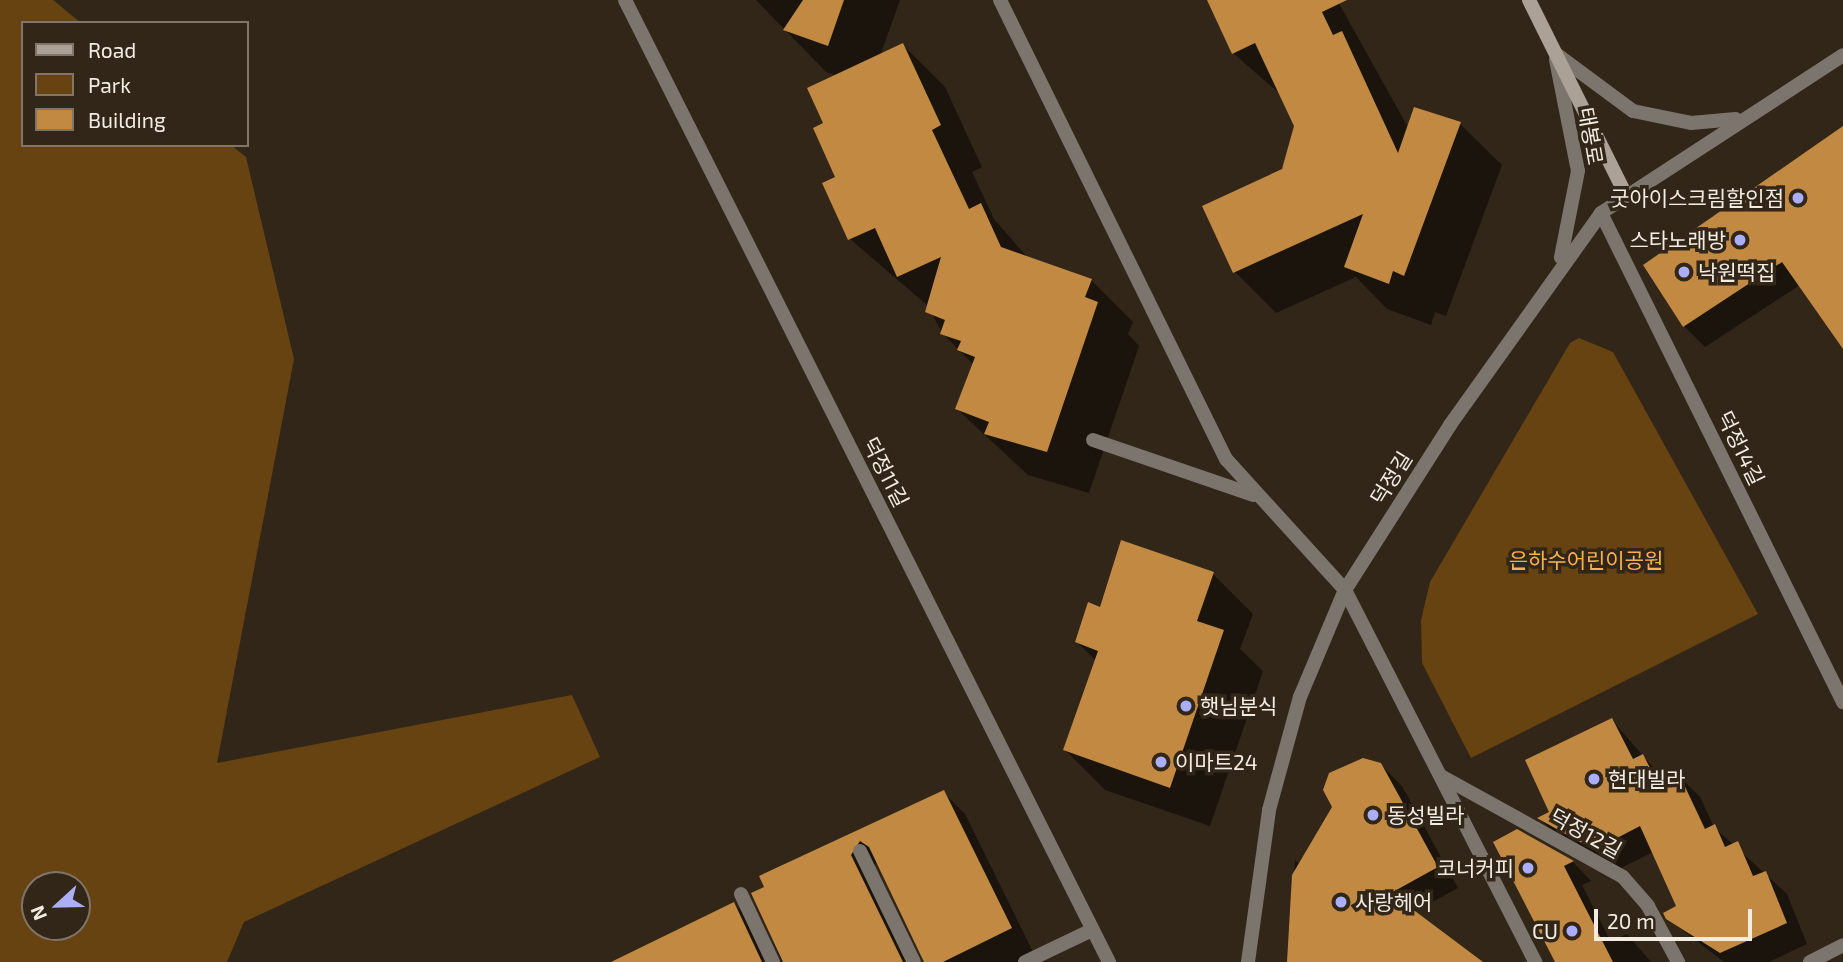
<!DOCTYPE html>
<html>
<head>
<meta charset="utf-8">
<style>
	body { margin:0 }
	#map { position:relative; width:1843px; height:962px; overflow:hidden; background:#312618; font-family:"Exo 2","Noto Sans KR",sans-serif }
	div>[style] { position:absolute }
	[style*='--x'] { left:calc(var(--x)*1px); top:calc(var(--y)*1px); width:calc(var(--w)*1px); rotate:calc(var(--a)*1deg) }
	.green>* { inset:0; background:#664311 }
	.shadow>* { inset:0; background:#0007 }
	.building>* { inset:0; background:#c18941 }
	.lane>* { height:14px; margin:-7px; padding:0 7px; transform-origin:7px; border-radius:7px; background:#7b756e }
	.street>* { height:14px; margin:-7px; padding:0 7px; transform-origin:7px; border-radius:7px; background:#7b756e }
	.secondary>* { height:14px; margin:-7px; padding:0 7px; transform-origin:7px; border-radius:7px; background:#aba196 }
	.dots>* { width:19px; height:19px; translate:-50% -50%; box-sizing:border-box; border:4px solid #312618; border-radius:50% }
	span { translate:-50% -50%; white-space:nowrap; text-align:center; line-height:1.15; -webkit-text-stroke:7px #312618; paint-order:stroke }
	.street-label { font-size:21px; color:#f3ece3 }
	.poi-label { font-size:21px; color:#f3ece3 }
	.right { translate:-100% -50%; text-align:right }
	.left { translate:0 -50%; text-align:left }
	.park-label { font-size:21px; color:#fbb14e }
	.legend { position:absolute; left:21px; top:21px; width:228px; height:126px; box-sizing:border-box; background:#312618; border:2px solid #7f7569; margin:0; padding:9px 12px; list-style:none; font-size:21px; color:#f3ece3 }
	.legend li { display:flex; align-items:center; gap:14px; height:35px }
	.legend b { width:35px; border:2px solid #7f7569 }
	.north { position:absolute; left:21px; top:871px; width:70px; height:70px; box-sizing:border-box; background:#312618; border:2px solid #7f7569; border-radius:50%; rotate:248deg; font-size:19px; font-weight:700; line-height:28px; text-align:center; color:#f3ece3 }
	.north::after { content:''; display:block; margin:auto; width:24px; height:32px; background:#abaffb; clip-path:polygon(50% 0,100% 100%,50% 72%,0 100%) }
	.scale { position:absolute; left:1594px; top:909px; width:158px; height:32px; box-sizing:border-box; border:4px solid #f3ece3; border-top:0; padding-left:9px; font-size:21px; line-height:24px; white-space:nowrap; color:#f3ece3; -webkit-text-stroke:5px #312618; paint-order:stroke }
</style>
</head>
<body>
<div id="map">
	<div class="green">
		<i style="clip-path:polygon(evenodd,0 0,53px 0,81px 23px,23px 23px,23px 145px,231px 145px,246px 157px,294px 359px,217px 763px,572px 695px,600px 757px,244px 922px,227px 962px,0 962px,0 0,35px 885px,77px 885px,77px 927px,35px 927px,35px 885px)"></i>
		<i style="clip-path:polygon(1579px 338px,1613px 352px,1758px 614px,1471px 758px,1422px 663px,1421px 620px,1430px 582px,1570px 343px)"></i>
	</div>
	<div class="shadow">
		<i style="clip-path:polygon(756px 0,900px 0,880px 56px,903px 45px,945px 87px,982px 167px,972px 172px,994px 219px,1028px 258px,1091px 280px,1133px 322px,1128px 334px,1139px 346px,1089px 493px,1028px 475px,957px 409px,974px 365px,942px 333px,928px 306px,850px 239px,825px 124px,838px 76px,826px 72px)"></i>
		<i style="clip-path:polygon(1232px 0,1337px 0,1409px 129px,1460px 124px,1502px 165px,1446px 316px,1435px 312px,1431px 325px,1387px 309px,1356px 277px,1276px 313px,1234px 271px,1284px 170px,1296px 126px,1279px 93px,1233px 53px)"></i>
		<i style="clip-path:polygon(1843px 129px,1843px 337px,1800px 285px,1705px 347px,1684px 326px)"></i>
		<i style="clip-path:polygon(1213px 574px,1253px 614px,1240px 649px,1263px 671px,1210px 826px,1105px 790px,1065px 750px,1096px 661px,1077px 642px,1101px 609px)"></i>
		<i style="clip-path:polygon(1612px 720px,1666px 782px,1679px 776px,1700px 797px,1714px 827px,1787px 894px,1807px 944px,1769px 962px,1724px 962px,1667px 918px,1678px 907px,1653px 852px,1617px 870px,1560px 839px,1540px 819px,1551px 812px)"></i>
		<i style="clip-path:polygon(1380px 764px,1402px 786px,1458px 888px,1414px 912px,1474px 962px,1289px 962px,1295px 860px,1300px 865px)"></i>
		<i style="clip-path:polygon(944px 793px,965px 814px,1038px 962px,924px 962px,877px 860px,872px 878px,913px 962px,782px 962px,753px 894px)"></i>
		<i style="clip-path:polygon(1517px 831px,1573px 862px,1591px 881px,1582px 885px,1611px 942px,1627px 934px,1651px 962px,1557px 962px)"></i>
		<i style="clip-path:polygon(734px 904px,755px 925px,772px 962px,671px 962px)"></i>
	</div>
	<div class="building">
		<i style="clip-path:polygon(803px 0,844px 0,828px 46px,783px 30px)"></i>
		<i style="clip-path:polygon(1207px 0,1347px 0,1322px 12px,1333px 35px,1342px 31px,1398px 153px,1414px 107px,1461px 122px,1404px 276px,1393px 271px,1389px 284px,1344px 267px,1363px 214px,1233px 273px,1202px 206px,1282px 169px,1294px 126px,1255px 43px,1232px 54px)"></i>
		<i style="clip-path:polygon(903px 43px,941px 125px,932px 130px,969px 209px,981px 203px,1001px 247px,1092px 279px,1085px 297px,1098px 302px,1047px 452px,984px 434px,989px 422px,955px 409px,975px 357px,957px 350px,961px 341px,940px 334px,945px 320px,925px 312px,941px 257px,897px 277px,875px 228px,848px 240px,822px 183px,835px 177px,813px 128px,823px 123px,807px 88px)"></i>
		<i style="clip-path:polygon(1843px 126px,1843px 349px,1782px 262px,1683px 327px,1643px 265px)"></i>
		<i style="clip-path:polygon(1121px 540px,1214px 572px,1197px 621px,1224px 630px,1170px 788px,1063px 750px,1098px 651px,1075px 642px,1088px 602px,1100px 607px)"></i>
		<i style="clip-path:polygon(1612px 718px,1633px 759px,1643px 754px,1658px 784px,1679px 774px,1705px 829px,1715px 824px,1725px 847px,1738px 841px,1753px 876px,1766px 871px,1787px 923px,1720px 953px,1666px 919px,1663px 913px,1676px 906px,1640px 826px,1594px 850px,1537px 818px,1549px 812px,1525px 760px)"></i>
		<i style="clip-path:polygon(1363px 758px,1381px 763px,1438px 867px,1391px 893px,1483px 962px,1287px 962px,1292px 875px,1332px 807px,1323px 790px,1329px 773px)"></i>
		<i style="clip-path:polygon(944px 790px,1012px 928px,943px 962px,924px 962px,869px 847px,860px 841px,851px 855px,903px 962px,783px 962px,751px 893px,764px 887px,759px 876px)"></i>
		<i style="clip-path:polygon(1517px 829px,1574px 861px,1564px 866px,1613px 962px,1555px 962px,1493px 842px)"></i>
		<i style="clip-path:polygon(734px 902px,762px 962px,611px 962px)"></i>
	</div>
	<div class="lane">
		<i style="--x:1000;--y:0;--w:512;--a:63.79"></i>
		<i style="--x:1226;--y:459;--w:177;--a:47.7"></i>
		<i style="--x:1093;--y:440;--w:170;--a:18.9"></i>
		<i style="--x:860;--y:851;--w:123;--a:64.1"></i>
		<i style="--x:741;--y:894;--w:75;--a:64.8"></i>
		<i style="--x:1025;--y:962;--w:74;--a:-25.5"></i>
	</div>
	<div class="street">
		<i style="--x:625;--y:0;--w:1077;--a:63.29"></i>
		<i style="--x:1556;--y:54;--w:96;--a:36.5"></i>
		<i style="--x:1633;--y:111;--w:59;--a:11.7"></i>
		<i style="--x:1691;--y:123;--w:45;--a:-5.1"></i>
		<i style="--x:1556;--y:60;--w:113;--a:78.8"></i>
		<i style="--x:1578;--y:171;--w:88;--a:101.2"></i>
		<i style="--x:1601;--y:213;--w:546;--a:63.67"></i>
		<i style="--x:1345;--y:590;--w:418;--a:62.9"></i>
		<i style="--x:1441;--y:776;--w:208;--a:29"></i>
		<i style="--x:1623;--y:877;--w:38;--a:49"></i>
		<i style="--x:1648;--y:906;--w:64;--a:61.8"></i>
		<i style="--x:1248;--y:962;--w:153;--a:-82.1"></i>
		<i style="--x:1269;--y:810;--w:117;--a:-74.7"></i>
		<i style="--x:1300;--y:697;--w:116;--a:-67.2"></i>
		<i style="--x:1345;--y:590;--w:196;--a:-57.5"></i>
		<i style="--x:1450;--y:425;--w:260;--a:-54.5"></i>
		<i style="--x:1601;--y:213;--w:289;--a:-33.1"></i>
		<i style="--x:1810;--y:962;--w:37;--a:-27"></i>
	</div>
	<div class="secondary">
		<i style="--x:1529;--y:0;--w:216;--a:63.6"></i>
	</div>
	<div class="dots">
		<i style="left:1798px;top:198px;background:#abaffb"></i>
		<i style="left:1740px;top:240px;background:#abaffb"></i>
		<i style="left:1684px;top:272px;background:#abaffb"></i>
		<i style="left:1186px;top:706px;background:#abaffb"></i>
		<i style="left:1161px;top:762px;background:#abaffb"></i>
		<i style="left:1594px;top:779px;background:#abaffb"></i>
		<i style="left:1373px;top:815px;background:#abaffb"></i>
		<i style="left:1528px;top:868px;background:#abaffb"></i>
		<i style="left:1341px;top:902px;background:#abaffb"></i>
		<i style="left:1572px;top:931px;background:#abaffb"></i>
	</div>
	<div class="street-label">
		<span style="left:1591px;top:136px;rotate:80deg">태봉로</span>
		<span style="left:1741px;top:448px;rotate:64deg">덕정14길</span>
		<span style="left:886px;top:472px;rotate:63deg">덕정11길</span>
		<span style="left:1391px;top:478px;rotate:-58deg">덕정길</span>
		<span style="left:1586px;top:833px;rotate:29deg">덕정12길</span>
	</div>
	<div class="poi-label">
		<span class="right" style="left:1784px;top:198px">굿아이스크림할인점</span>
		<span class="right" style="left:1726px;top:240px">스타노래방</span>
		<span class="left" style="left:1698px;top:272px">낙원떡집</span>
		<span class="left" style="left:1200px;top:706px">햇님분식</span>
		<span class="left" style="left:1175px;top:762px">이마트24</span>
		<span class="left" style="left:1608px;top:779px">현대빌라</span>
		<span class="left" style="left:1387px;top:815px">동성빌라</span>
		<span class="right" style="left:1514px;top:868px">코너커피</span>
		<span class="left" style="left:1355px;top:902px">사랑헤어</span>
		<span class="right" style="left:1558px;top:931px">CU</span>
	</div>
	<div class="park-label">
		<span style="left:1586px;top:560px">은하수어린이공원</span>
	</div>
	<ul class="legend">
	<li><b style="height:9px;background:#aba196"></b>Road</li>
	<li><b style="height:19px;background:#664311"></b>Park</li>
	<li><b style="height:19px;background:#c18941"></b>Building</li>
	</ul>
	<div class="north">N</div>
	<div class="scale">20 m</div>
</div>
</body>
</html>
